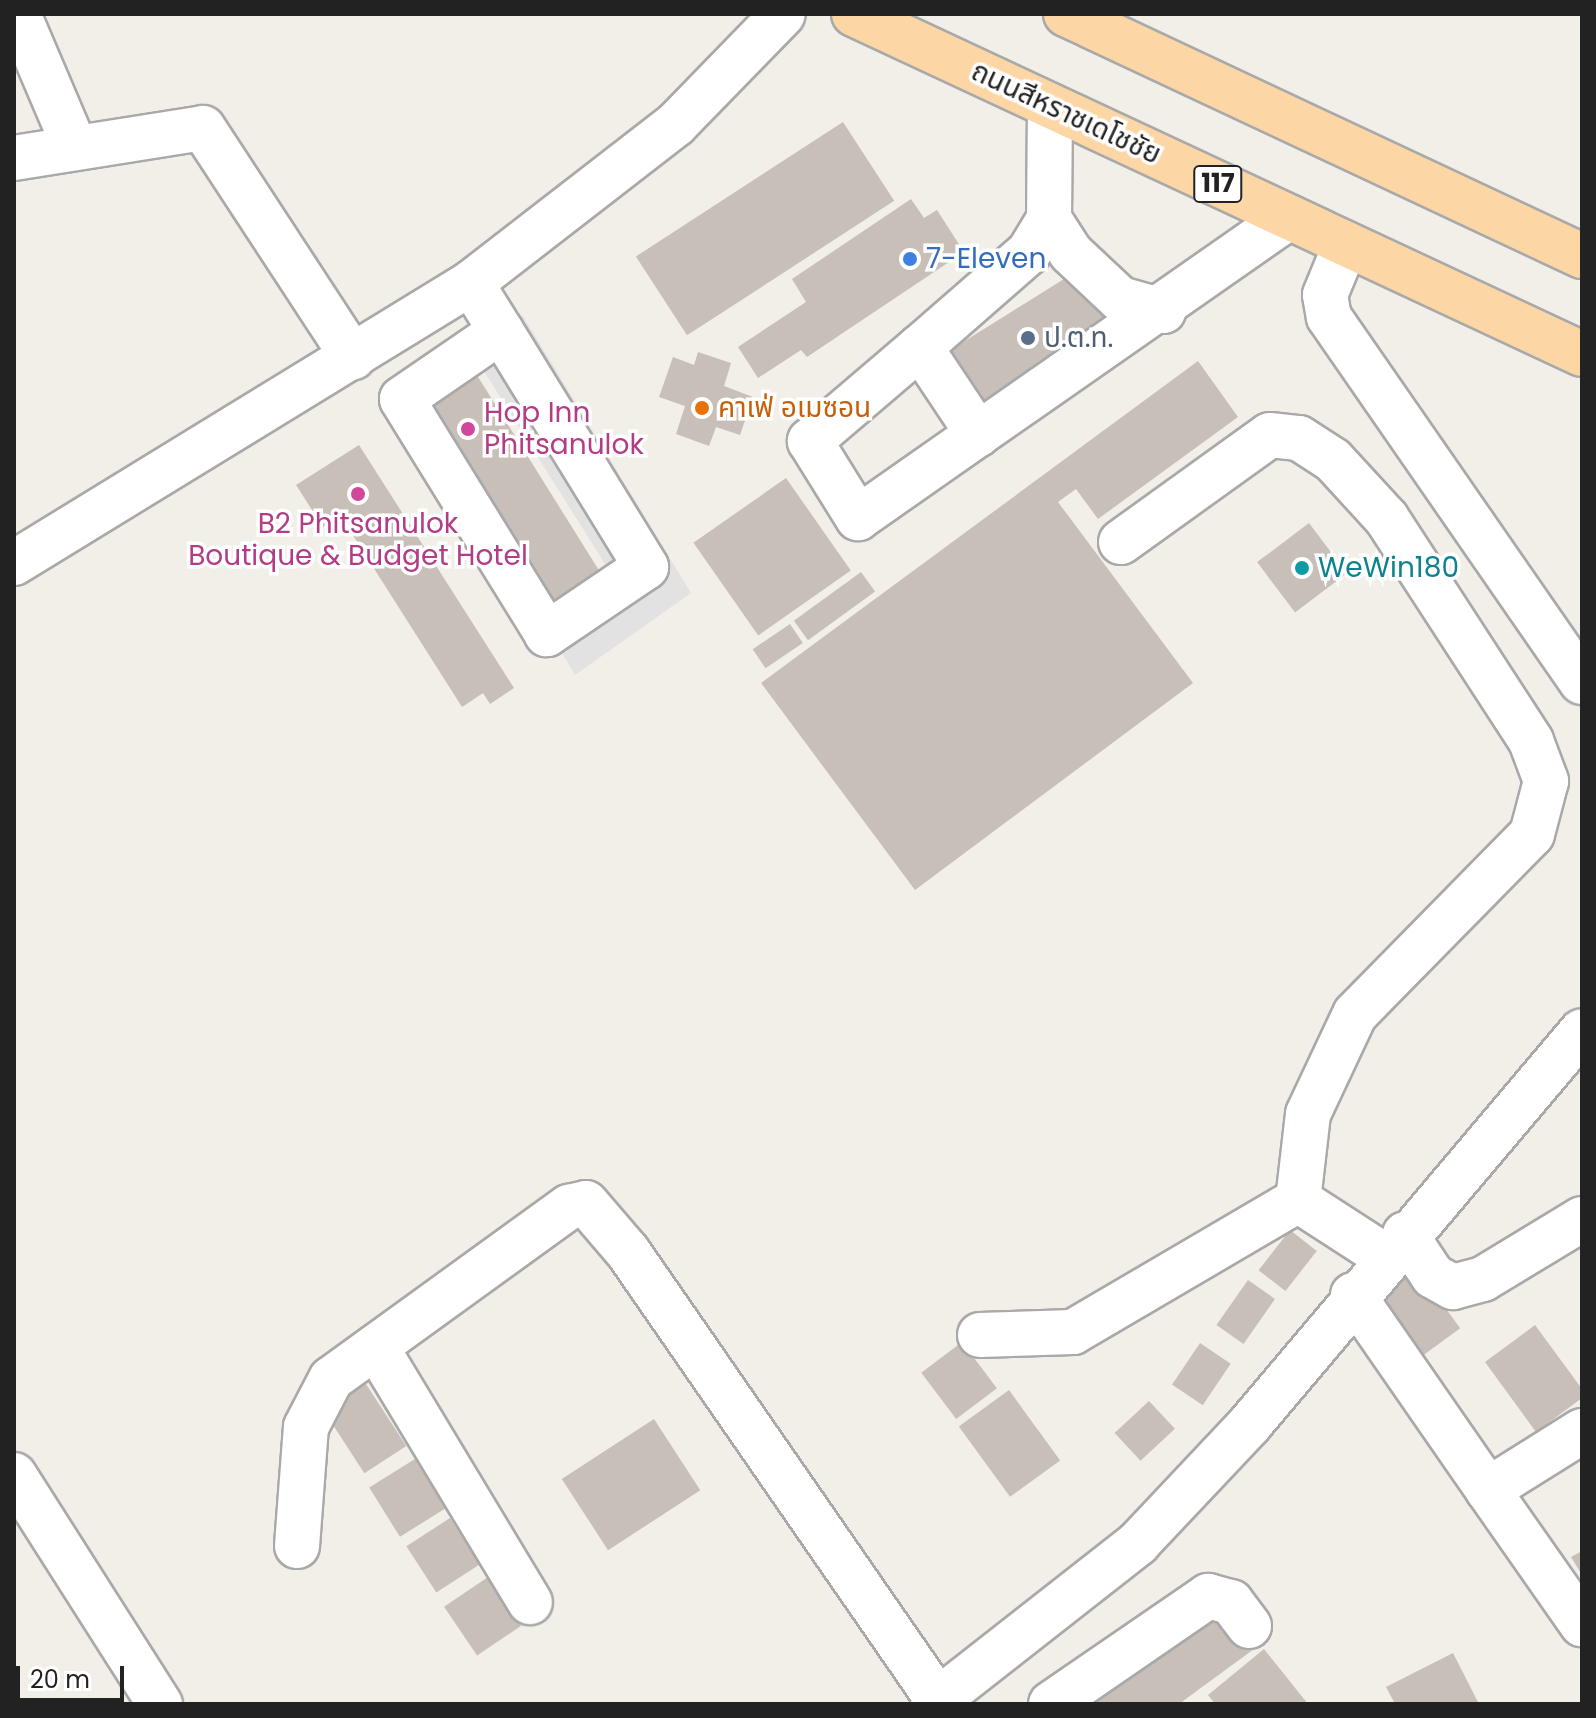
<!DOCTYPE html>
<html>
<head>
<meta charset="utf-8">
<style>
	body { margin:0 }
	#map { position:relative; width:1596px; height:1718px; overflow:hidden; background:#f2efe9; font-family:Poppins,"Noto Sans Thai",sans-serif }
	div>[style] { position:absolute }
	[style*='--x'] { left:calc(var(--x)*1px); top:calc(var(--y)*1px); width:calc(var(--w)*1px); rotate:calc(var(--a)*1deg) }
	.parking>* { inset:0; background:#e2e2e2 }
	.building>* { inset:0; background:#c7bfb8; transform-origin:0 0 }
	.roads { filter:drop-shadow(2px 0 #a9a9a9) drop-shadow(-2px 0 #a9a9a9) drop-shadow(0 2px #a9a9a9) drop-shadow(0 -2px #a9a9a9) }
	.minor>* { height:44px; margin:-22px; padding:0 22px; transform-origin:22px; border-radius:22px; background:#fff }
	.major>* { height:44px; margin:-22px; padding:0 22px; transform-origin:22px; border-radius:22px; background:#fcd6a4 }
	.dots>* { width:22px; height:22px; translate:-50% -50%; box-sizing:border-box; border:4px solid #fff; border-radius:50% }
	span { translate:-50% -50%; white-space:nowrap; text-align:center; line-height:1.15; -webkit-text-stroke:7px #fff; paint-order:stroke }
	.shield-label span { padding:2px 6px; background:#fff; border:2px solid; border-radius:6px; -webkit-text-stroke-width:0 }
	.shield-label { font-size:26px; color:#222; font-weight:700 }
	.street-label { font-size:28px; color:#222 }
	.shop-label { font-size:28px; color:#366cbe }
	.left { translate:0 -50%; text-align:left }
	.service-label { font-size:28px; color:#4e5e75 }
	.food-label { font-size:28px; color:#c56008 }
	.hotel-label { font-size:28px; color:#b23c85 }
	.culture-label { font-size:28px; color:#0d838f }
	.frame { position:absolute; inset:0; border:16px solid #222; pointer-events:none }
	.scale { position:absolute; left:16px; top:1666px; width:108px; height:36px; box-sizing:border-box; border:4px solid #222; border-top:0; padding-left:10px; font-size:24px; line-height:28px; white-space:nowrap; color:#222; -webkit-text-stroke:6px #fff; paint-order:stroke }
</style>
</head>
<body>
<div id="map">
	<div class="parking">
		<i style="clip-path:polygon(523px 316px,691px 593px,575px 675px,558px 646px,625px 596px,472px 352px)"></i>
	</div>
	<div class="building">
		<i style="left:843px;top:122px;width:94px;height:247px;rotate:57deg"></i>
		<i style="clip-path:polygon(911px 199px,924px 218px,937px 210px,964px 252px,807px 357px,801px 350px,758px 378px,738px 347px,806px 302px,792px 279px)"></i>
		<i style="left:1080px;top:269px;width:60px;height:162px;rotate:58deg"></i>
		<i style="clip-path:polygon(698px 352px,731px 363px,724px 386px,753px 397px,740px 435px,716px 427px,709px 446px,676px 434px,685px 406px,659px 397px,673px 357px,694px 365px)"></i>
		<i style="clip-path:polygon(1198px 361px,1238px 417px,1098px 519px,1076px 489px,1058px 502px,1193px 683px,915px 890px,761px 683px)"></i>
		<i style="left:475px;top:372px;width:235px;height:58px;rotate:58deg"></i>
		<i style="clip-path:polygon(359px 445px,514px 688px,490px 704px,483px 693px,462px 707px,340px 515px,323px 527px,296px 485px)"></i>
		<i style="left:786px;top:478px;width:113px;height:113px;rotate:55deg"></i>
		<i style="left:1309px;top:523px;width:63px;height:65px;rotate:53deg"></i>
		<i style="left:861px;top:572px;width:24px;height:83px;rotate:54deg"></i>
		<i style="left:790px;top:624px;width:23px;height:45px;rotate:56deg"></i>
		<i style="left:1290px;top:1230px;width:34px;height:51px;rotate:38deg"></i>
		<i style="left:1412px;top:1262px;width:82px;height:58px;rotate:54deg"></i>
		<i style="left:1248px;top:1280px;width:33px;height:55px;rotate:35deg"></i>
		<i style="clip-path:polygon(1535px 1325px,1582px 1389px,1582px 1398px,1536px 1432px,1485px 1362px)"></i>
		<i style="left:962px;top:1342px;width:58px;height:51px;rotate:53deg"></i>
		<i style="left:1200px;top:1343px;width:37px;height:50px;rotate:34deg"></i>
		<i style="left:366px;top:1384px;width:74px;height:50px;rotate:57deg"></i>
		<i style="left:1009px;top:1390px;width:87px;height:62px;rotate:54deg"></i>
		<i style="left:1149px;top:1401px;width:38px;height:47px;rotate:47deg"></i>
		<i style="left:654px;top:1419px;width:85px;height:110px;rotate:57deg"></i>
		<i style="left:415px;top:1459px;width:58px;height:54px;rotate:58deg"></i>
		<i style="left:450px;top:1518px;width:55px;height:52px;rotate:57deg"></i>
		<i style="clip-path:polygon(1582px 1551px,1582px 1575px,1571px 1557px)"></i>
		<i style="left:488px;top:1577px;width:59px;height:53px;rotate:56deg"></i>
		<i style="clip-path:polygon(1219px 1603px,1254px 1649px,1179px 1704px,1081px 1704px)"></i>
		<i style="clip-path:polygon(1264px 1649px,1308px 1704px,1215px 1704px,1208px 1695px)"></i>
		<i style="clip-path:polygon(1453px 1653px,1479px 1704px,1395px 1704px,1386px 1687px)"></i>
	</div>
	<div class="roads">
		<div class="minor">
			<i style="--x:18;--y:14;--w:142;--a:66.9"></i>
			<i style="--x:1050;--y:106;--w:113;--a:90.5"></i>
			<i style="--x:1049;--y:219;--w:39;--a:121"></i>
			<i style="--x:1029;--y:252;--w:145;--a:138.9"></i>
			<i style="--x:920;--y:347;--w:105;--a:56.3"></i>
			<i style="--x:978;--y:434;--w:379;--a:-34.9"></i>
			<i style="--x:14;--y:158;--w:191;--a:-9"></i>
			<i style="--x:203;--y:128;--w:274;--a:56.8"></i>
			<i style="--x:1049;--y:219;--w:40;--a:57.1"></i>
			<i style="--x:1071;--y:253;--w:67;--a:43.2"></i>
			<i style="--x:1120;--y:299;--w:45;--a:15.6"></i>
			<i style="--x:1346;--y:244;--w:55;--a:112.4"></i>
			<i style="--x:1325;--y:295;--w:22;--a:80"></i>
			<i style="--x:1329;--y:317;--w:444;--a:55.3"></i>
			<i style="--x:471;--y:283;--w:57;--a:58"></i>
			<i style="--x:501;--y:331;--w:277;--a:58.4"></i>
			<i style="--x:646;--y:567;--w:120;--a:145.9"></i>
			<i style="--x:547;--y:634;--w:276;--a:-121.7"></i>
			<i style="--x:402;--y:399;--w:120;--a:-34.5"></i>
			<i style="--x:920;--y:347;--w:145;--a:139.5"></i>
			<i style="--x:810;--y:441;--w:91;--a:58.1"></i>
			<i style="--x:858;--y:518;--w:146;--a:-35"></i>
			<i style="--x:1121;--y:542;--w:183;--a:-35.7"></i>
			<i style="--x:1270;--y:435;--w:29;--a:6"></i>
			<i style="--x:1299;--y:438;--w:40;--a:32.9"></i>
			<i style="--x:1333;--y:460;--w:80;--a:47.5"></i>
			<i style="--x:1387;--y:519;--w:265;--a:57"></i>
			<i style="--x:1531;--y:741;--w:43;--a:69.4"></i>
			<i style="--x:1546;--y:781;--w:55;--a:104.8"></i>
			<i style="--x:1532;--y:834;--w:252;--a:134.5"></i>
			<i style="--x:1355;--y:1014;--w:110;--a:115.2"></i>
			<i style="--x:1308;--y:1114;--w:87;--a:96.6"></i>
			<i style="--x:14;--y:563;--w:536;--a:-31.5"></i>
			<i style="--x:471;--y:283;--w:259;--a:-37.8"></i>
			<i style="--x:676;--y:124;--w:153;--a:-45.8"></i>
			<i style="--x:1405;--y:1234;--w:50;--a:56.3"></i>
			<i style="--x:1433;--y:1276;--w:23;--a:29"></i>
			<i style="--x:1453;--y:1287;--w:31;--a:-15"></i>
			<i style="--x:1483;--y:1279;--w:116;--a:-31.2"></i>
			<i style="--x:1353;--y:1295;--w:237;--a:55.3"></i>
			<i style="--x:980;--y:1335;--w:93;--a:-1.8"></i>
			<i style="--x:1073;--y:1332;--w:261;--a:-30.4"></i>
			<i style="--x:1298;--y:1200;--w:105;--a:32.9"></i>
			<i style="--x:376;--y:1347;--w:298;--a:58.9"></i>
			<i style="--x:1582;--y:1431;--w:111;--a:147.9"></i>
			<i style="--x:1488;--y:1490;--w:164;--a:55"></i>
			<i style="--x:14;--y:1475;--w:272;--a:57.5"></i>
			<i style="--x:297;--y:1546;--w:119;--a:-85.7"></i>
			<i style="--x:306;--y:1427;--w:54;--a:-62.5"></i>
			<i style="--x:331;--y:1379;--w:294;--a:-35.9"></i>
			<i style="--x:569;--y:1207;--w:17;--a:-13"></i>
			<i style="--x:586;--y:1203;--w:65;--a:49.4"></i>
			<i style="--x:628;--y:1252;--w:545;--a:55.32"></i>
			<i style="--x:933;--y:1704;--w:261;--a:-38.1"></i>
			<i style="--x:1138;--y:1543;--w:163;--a:-46.7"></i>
			<i style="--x:1250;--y:1424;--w:514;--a:-49.81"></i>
			<i style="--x:1051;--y:1704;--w:191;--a:-34.5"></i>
			<i style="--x:1208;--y:1596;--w:24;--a:15"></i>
			<i style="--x:1231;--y:1602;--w:30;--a:53"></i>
		</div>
		<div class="major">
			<i style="--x:854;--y:14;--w:803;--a:25.03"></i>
			<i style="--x:1066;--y:14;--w:570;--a:25.13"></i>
		</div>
	</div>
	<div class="dots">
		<i style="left:910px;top:259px;background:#3f7fe0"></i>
		<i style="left:1028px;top:338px;background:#5c6f8a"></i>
		<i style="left:702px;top:408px;background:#e8710a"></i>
		<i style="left:468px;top:429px;background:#d1479c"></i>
		<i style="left:358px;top:494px;background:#d1479c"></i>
		<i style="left:1302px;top:568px;background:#0f9aa8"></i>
	</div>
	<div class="shield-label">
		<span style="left:1218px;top:184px">117</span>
	</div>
	<div class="street-label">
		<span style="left:1066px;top:113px;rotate:25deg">ถนนสีหราชเดโชชัย</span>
	</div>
	<div class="shop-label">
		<span class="left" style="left:926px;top:259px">7-Eleven</span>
	</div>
	<div class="service-label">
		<span class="left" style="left:1044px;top:338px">ป.ต.ท.</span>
	</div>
	<div class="food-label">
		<span class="left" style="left:718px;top:408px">คาเฟ่ อเมซอน</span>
	</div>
	<div class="hotel-label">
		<span class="left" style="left:484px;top:429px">Hop Inn<br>Phitsanulok</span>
		<span style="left:358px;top:540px">B2 Phitsanulok<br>Boutique &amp; Budget Hotel</span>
	</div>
	<div class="culture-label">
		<span class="left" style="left:1318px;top:568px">WeWin180</span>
	</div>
	<div class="frame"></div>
	<div class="scale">20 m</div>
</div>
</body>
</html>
